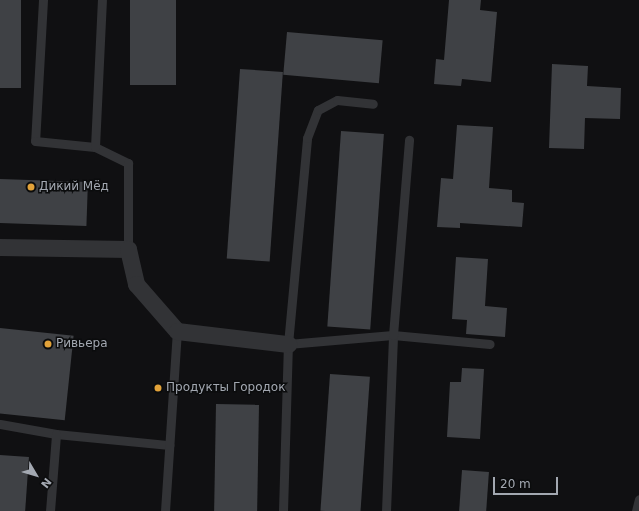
<!DOCTYPE html>
<html>
<head>
<meta charset="utf-8">
<style>
	body { margin:0 }
	#map { position:relative; width:639px; height:511px; overflow:hidden; background:#101012; font-family:"DejaVu Sans",sans-serif }
	div>[style] { position:absolute }
	[style*='--x'] { left:calc(var(--x)*1px); top:calc(var(--y)*1px); width:calc(var(--w)*1px); rotate:calc(var(--a)*1deg) }
	.building>* { inset:0; background:#3f4145; transform-origin:0 0 }
	.service>* { height:9px; margin:-4.5px; padding:0 4.5px; transform-origin:4.5px; border-radius:4.5px; background:#323336 }
	.minor>* { height:17px; margin:-8.5px; padding:0 8.5px; transform-origin:8.5px; border-radius:8.5px; background:#323336 }
	.dots>* { width:11px; height:11px; translate:-50% -50%; box-sizing:border-box; border:2px solid #0b0c0d; border-radius:50% }
	span { translate:-50% -50%; white-space:nowrap; text-align:center; line-height:1.15; -webkit-text-stroke:3px #0b0c0d; paint-order:stroke }
	.poi-label { font-size:12px; color:#a3a8b1 }
	.left { translate:0 -50%; text-align:left }
	.north { position:absolute; left:16px; top:455px; width:40px; height:40px; -webkit-text-stroke:3px #0b0c0d; paint-order:stroke; rotate:128deg; font-size:11px; font-weight:700; line-height:16px; text-align:center; color:#a3a8b1 }
	.north::after { content:''; display:block; margin:auto; width:14px; height:18px; background:#a3a8b1; clip-path:polygon(50% 0,100% 100%,50% 72%,0 100%) }
	.scale { position:absolute; left:493px; top:477px; width:65px; height:18px; box-sizing:border-box; border:2px solid #a3a8b1; border-top:0; padding-left:5px; font-size:12px; line-height:14px; white-space:nowrap; color:#a3a8b1; -webkit-text-stroke:3px #0b0c0d; paint-order:stroke }
</style>
</head>
<body>
<div id="map">
	<div class="building">
		<i style="left:0;top:0;width:21px;height:88px"></i>
		<i style="left:130px;top:0;width:46px;height:85px"></i>
		<i style="clip-path:polygon(449px 0,481px 0,480px 10px,497px 12px,491px 82px,462px 79px,461px 86px,434px 84px,436px 59px,444px 60px)"></i>
		<i style="left:287px;top:32px;width:96px;height:43px;rotate:5deg"></i>
		<i style="clip-path:polygon(552px 64px,588px 66px,587px 86px,621px 88px,620px 119px,585px 118px,584px 149px,549px 148px)"></i>
		<i style="left:240px;top:69px;width:43px;height:190px;rotate:4deg"></i>
		<i style="clip-path:polygon(457px 125px,493px 127px,489px 188px,512px 190px,512px 202px,524px 203px,522px 227px,460px 223px,460px 228px,437px 227px,441px 178px,453px 179px)"></i>
		<i style="left:341px;top:131px;width:43px;height:196px;rotate:4deg"></i>
		<i style="left:0;top:179px;width:88px;height:44px;rotate:2deg"></i>
		<i style="clip-path:polygon(456px 257px,488px 259px,485px 306px,507px 308px,505px 337px,466px 334px,467px 320px,452px 319px)"></i>
		<i style="left:0;top:328px;width:74px;height:85px;rotate:6deg"></i>
		<i style="clip-path:polygon(462px 368px,484px 369px,480px 439px,447px 437px,450px 382px,461px 382px)"></i>
		<i style="left:330px;top:374px;width:40px;height:137px;rotate:4deg"></i>
		<i style="left:216px;top:404px;width:43px;height:107px;rotate:1deg"></i>
		<i style="left:0;top:455px;width:29px;height:56px;rotate:4deg"></i>
		<i style="left:462px;top:470px;width:27px;height:41px;rotate:4deg"></i>
	</div>
	<div class="service">
		<i style="--x:43;--y:0;--w:141;--a:93.2"></i>
		<i style="--x:35;--y:141;--w:60;--a:5.7"></i>
		<i style="--x:95;--y:147;--w:37;--a:26"></i>
		<i style="--x:128;--y:163;--w:86;--a:90"></i>
		<i style="--x:95;--y:147;--w:147;--a:-87.3"></i>
		<i style="--x:288;--y:344;--w:105;--a:-4.9"></i>
		<i style="--x:393;--y:335;--w:97;--a:5.3"></i>
		<i style="--x:0;--y:424;--w:57;--a:10.1"></i>
		<i style="--x:56;--y:434;--w:114;--a:5.6"></i>
		<i style="--x:50;--y:511;--w:77;--a:-85.5"></i>
		<i style="--x:165;--y:511;--w:180;--a:-86.2"></i>
		<i style="--x:283;--y:511;--w:167;--a:-88.3"></i>
		<i style="--x:288;--y:344;--w:207;--a:-84.7"></i>
		<i style="--x:307;--y:138;--w:30;--a:-69"></i>
		<i style="--x:318;--y:110;--w:21;--a:-28"></i>
		<i style="--x:337;--y:100;--w:36;--a:6"></i>
		<i style="--x:386;--y:511;--w:176;--a:-87.7"></i>
		<i style="--x:393;--y:335;--w:196;--a:-85.3"></i>
		<i style="--x:636;--y:511;--w:12;--a:-76"></i>
	</div>
	<div class="minor">
		<i style="--x:0;--y:247;--w:128;--a:0.9"></i>
		<i style="--x:128;--y:249;--w:36;--a:77"></i>
		<i style="--x:136;--y:284;--w:62;--a:48.9"></i>
		<i style="--x:177;--y:331;--w:112;--a:6.7"></i>
	</div>
	<div class="dots">
		<i style="left:31px;top:187px;background:#e2a239"></i>
		<i style="left:48px;top:344px;background:#e2a239"></i>
		<i style="left:158px;top:388px;background:#e2a239"></i>
	</div>
	<div class="poi-label">
		<span class="left" style="left:39px;top:187px">Дикий Мёд</span>
		<span class="left" style="left:56px;top:344px">Ривьера</span>
		<span class="left" style="left:166px;top:388px">Продукты Городок</span>
	</div>
	<div class="north">N</div>
	<div class="scale">20 m</div>
</div>
</body>
</html>
